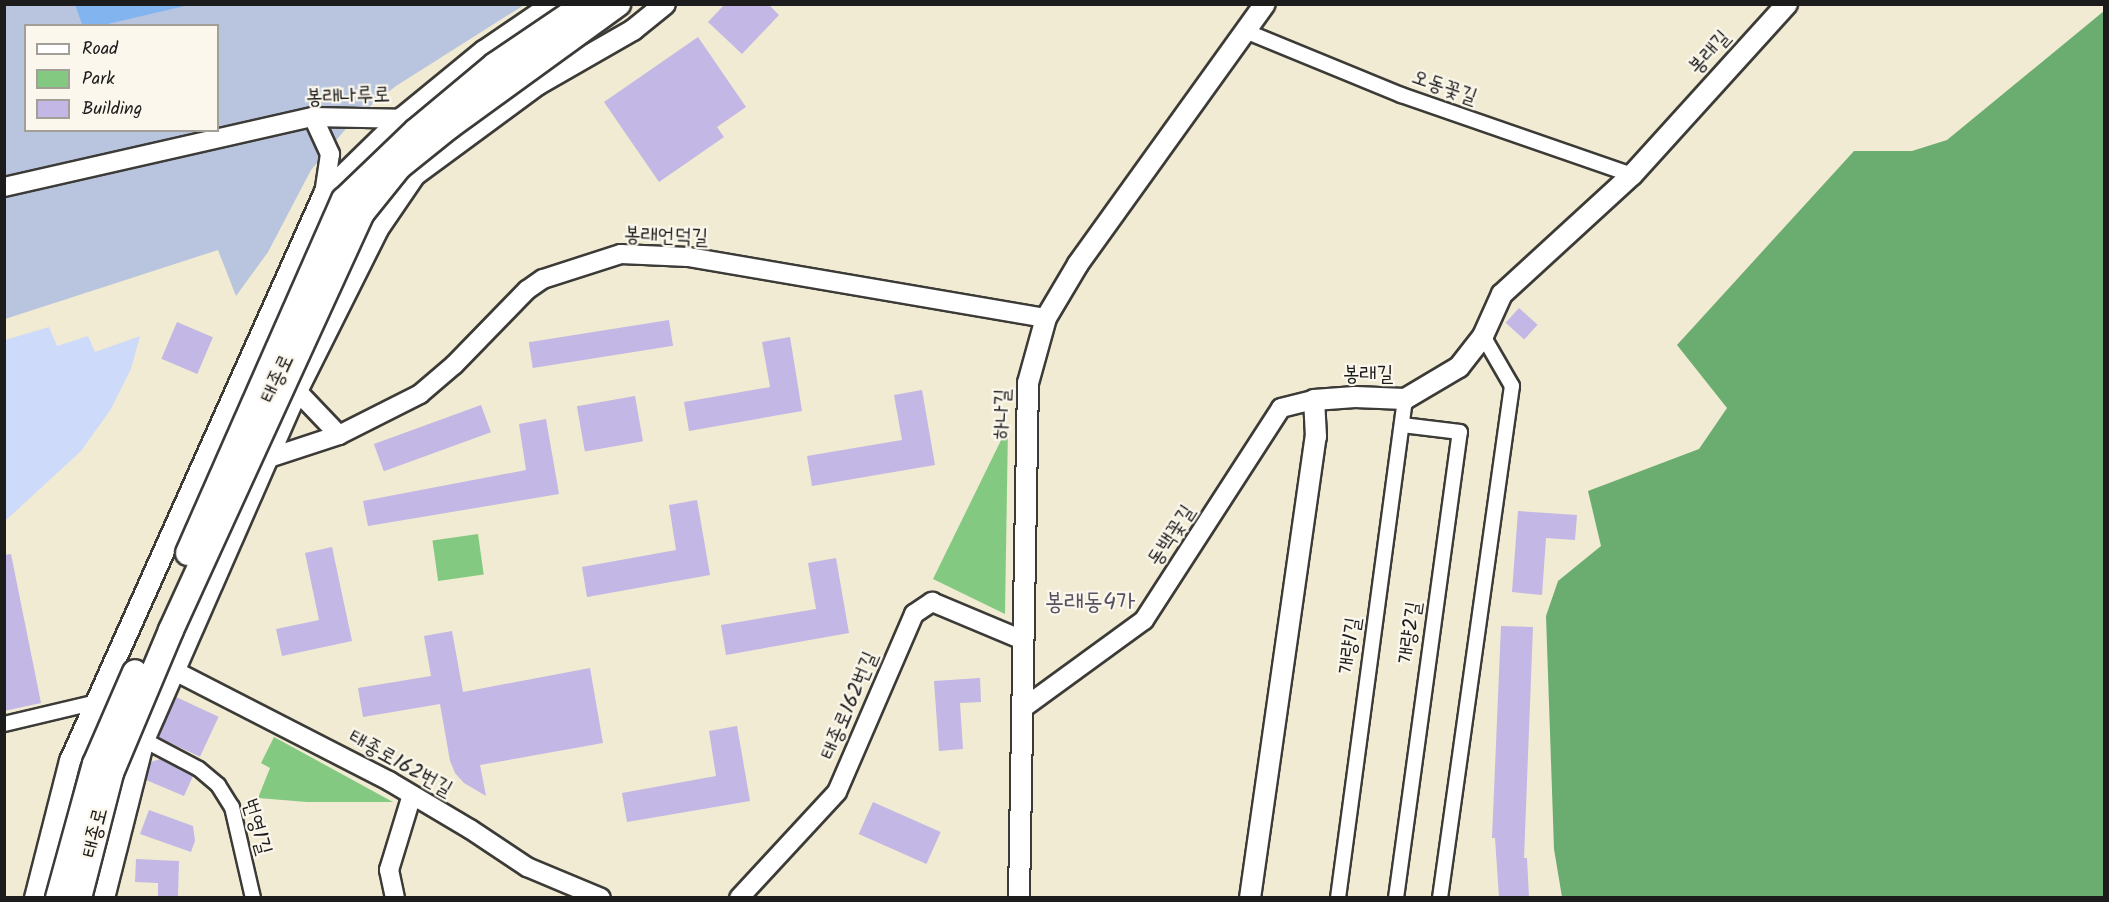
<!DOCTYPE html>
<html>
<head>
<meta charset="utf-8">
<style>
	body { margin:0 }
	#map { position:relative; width:2109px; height:902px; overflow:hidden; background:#f0ebd2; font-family:Kalam,"Poor Story",sans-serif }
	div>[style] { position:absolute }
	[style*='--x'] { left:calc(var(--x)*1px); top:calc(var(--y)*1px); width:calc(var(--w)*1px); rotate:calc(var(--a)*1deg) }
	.built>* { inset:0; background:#cedafa }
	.industrial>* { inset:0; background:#b9c4de }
	.green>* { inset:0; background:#84c982; transform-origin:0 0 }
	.forest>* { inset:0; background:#6bad70 }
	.water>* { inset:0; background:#82b5ef }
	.building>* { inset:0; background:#c2b7e5; transform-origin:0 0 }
	.roads { filter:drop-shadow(2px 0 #3c3b37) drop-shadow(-2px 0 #3c3b37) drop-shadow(0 2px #3c3b37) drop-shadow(0 -2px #3c3b37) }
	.minor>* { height:14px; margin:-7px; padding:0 7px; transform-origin:7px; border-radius:7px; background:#fff }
	.tertiary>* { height:18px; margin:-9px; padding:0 9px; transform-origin:9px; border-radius:9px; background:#fff }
	.secondary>* { height:20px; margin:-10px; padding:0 10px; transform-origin:10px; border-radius:10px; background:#fff }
	.bridges { filter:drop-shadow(2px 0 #3c3b37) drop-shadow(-2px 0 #3c3b37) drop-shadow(0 2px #3c3b37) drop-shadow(0 -2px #3c3b37) }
	.trunk-bridge>* { height:24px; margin:-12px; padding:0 12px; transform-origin:12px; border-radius:12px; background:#fff }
	span { translate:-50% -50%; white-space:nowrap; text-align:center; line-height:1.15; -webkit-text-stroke:4.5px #fbf7ec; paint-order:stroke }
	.street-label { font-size:21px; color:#1c1c1c }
	.quarter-label { font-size:24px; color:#565262 }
	.frame { position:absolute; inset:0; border:6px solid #1c1c1c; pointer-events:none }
	.legend { position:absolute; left:24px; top:24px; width:195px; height:108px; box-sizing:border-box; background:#fbf7ec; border:2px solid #a29f99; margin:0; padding:8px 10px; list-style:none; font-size:18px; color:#1c1c1c }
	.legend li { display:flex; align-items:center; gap:12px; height:30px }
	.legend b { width:30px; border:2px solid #a29f99 }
</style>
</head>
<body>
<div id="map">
	<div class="built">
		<i style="clip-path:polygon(49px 327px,57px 346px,88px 336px,95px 352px,140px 336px,131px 369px,111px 409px,81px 451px,5px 521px,5px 340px)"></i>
	</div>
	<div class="industrial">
		<i style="clip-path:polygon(189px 4px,524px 5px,396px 86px,355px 118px,311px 170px,268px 252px,236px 296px,218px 250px,5px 319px,5px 5px,75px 5px,82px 25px,26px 26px,26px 130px,218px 130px,218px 26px,99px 25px)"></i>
	</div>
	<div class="green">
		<i style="clip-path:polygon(1008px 426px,1005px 614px,933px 579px)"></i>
		<i style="left:478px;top:534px;width:41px;height:46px;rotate:82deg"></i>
		<i style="clip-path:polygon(274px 737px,393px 802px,307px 802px,258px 798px,270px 768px,261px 763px)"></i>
	</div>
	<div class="forest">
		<i style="clip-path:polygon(2104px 11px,2104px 897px,1562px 897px,1554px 849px,1546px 616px,1558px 581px,1601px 546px,1588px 491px,1699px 449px,1727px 408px,1677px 345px,1854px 151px,1912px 151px,1947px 140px)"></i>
	</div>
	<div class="water">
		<i style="clip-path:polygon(75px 5px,75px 4px,189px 5px,99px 26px,82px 25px)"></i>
	</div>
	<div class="building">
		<i style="clip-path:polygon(725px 4px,768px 4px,779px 15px,742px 54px,708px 22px)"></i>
		<i style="clip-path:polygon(698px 37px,746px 107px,717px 127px,724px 137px,659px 182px,604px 102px)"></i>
		<i style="left:1519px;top:308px;width:25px;height:20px;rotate:42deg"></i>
		<i style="left:669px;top:320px;width:26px;height:142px;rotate:81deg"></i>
		<i style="left:177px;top:322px;width:39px;height:40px;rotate:23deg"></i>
		<i style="clip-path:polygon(790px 337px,802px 411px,689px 431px,684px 402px,770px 387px,762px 342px)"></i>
		<i style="clip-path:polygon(922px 390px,935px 465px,812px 486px,807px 456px,902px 440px,894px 395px)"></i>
		<i style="left:635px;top:396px;width:46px;height:59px;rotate:80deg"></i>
		<i style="left:481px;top:405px;width:29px;height:114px;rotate:70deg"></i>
		<i style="clip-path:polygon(546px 419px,559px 494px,368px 526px,363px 501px,526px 470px,519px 424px)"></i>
		<i style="clip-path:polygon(697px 500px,710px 575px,587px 597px,582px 567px,676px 550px,669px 505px)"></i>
		<i style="clip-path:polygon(1518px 511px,1577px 515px,1575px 540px,1546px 538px,1542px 595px,1512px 592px)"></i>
		<i style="clip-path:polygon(332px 547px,352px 641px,282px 656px,276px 629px,319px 620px,305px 553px)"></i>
		<i style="clip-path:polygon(11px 554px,41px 703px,4px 711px,4px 555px)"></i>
		<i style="clip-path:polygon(836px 558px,849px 633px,726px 655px,721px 625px,816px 609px,808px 563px)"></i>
		<i style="clip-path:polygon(1501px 626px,1533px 627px,1524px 858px,1527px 858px,1529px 897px,1499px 897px,1495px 838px,1492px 838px)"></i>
		<i style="clip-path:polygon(452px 631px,463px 692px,590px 668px,603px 743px,480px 765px,486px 796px,464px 783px,455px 773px,450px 761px,440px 704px,363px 717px,358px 688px,431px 676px,424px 636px)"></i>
		<i style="clip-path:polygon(980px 678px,981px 702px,960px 703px,963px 749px,939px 751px,934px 681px)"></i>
		<i style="left:176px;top:697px;width:47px;height:44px;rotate:25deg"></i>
		<i style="clip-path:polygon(737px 726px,750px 801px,627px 822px,622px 793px,716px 776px,709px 731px)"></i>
		<i style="clip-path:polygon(160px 759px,193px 776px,184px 796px,146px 780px,151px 762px)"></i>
		<i style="left:873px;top:802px;width:74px;height:35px;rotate:24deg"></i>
		<i style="clip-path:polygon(149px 810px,193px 826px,195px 841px,191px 852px,140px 834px)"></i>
		<i style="clip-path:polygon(136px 859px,179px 861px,178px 896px,158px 896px,158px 883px,135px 882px)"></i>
	</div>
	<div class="roads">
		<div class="minor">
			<i style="--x:1245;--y:31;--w:169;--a:22.3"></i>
			<i style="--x:1401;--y:95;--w:244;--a:19.1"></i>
			<i style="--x:4;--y:724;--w:96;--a:-13.3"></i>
			<i style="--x:144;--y:740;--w:62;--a:27.8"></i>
			<i style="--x:199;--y:769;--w:25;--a:40"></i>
			<i style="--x:218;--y:785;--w:26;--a:58"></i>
			<i style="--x:232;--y:807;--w:93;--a:77"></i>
			<i style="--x:1338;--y:898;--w:503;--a:-82.35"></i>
			<i style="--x:1396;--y:898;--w:470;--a:-82.2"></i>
			<i style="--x:1460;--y:432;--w:58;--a:-173.1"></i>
			<i style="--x:1440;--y:898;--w:517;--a:-82"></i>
			<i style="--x:1512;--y:386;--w:58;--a:-120.1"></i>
		</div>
		<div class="tertiary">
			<i style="--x:313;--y:117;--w:41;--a:65.3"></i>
			<i style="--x:330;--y:154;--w:40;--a:98.5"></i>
			<i style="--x:4;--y:187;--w:317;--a:-12.8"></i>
			<i style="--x:313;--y:117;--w:99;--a:1.2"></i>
			<i style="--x:297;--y:391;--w:61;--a:46.3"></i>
			<i style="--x:258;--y:458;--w:11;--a:0"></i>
			<i style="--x:269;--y:458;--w:74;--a:-18.2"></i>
			<i style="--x:339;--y:435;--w:91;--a:-26.8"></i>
			<i style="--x:420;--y:394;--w:45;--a:-40.5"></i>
			<i style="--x:454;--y:365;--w:105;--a:-45.8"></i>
			<i style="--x:527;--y:290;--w:19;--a:-35"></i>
			<i style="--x:543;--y:279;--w:82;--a:-17.8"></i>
			<i style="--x:621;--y:254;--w:67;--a:2.6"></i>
			<i style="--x:688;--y:257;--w:363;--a:9.7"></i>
			<i style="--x:175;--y:671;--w:241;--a:27.2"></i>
			<i style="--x:389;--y:781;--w:94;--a:30.7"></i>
			<i style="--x:470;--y:829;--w:69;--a:33.7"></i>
			<i style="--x:527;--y:867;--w:80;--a:22.7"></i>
			<i style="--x:1022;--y:709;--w:151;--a:-36.1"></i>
			<i style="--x:1144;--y:620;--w:252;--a:-57.1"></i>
			<i style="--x:1281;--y:408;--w:34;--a:-14"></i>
			<i style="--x:395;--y:898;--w:29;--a:-102"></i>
			<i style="--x:389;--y:870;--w:78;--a:-73"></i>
			<i style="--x:739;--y:898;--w:144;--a:-47.2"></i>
			<i style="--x:837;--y:792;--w:194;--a:-66.6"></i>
			<i style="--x:914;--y:614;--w:22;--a:-34"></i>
			<i style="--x:932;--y:602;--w:99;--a:22.7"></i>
		</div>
		<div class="secondary">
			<i style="--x:35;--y:898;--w:141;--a:-75.7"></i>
			<i style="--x:70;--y:761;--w:621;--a:-65.87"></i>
			<i style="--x:324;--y:194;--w:109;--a:-44.3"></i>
			<i style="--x:402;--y:118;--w:106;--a:-39.3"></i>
			<i style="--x:484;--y:51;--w:83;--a:-34.3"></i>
			<i style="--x:104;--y:898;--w:163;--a:-75.8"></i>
			<i style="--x:144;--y:740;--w:381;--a:-66.3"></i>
			<i style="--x:297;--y:391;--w:181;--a:-63.4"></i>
			<i style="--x:378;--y:229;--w:65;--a:-55.6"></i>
			<i style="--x:415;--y:175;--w:152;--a:-36.4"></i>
			<i style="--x:537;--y:85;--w:111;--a:-29.8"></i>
			<i style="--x:633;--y:30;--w:41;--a:-39.1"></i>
			<i style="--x:1019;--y:898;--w:515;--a:-89"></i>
			<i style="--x:1028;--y:383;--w:67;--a:-74.5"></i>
			<i style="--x:1046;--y:318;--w:63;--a:-59.3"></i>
			<i style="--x:1078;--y:264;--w:320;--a:-54.3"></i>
			<i style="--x:1250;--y:898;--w:466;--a:-81.9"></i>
			<i style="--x:1316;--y:437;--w:37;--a:-93"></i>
			<i style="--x:1314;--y:400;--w:41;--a:-4.2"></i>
			<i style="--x:1355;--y:397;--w:50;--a:2.3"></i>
			<i style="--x:1405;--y:399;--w:63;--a:-30.7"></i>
			<i style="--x:1459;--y:367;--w:39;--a:-52"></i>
			<i style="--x:1483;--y:336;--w:46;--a:-65.7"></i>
			<i style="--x:1502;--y:294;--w:176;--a:-42.5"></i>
			<i style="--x:1632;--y:175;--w:231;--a:-47.8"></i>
		</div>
	</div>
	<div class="bridges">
		<div class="trunk-bridge">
			<i style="--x:188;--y:553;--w:386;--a:-66.2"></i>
			<i style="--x:344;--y:200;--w:100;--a:-43.8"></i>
			<i style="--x:416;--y:131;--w:103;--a:-39.9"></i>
			<i style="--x:495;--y:65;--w:109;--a:-34.1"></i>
			<i style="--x:58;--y:898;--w:139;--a:-74.6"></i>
			<i style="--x:95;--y:764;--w:100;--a:-66.5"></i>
			<i style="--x:79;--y:898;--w:129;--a:-75.6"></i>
			<i style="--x:111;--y:773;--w:155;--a:-67.2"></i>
			<i style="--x:171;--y:630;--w:459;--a:-65.4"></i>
			<i style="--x:362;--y:213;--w:59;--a:-51.2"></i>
			<i style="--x:399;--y:167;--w:65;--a:-38.8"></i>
			<i style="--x:450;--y:126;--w:208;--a:-36"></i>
		</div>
	</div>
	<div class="street-label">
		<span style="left:1710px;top:53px;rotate:-48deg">봉래길</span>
		<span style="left:1444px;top:88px;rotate:19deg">오동꽃길</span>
		<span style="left:348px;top:97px;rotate:-2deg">봉래나루로</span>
		<span style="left:666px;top:237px;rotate:2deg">봉래언덕길</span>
		<span style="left:1368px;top:375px">봉래길</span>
		<span style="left:278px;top:379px;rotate:-65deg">태종로</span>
		<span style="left:1003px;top:414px;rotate:-88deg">하나길</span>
		<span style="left:1172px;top:536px;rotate:-57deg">동백꽃길</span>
		<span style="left:1411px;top:633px;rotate:-82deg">개량2길</span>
		<span style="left:1351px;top:646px;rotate:-82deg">개량1길</span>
		<span style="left:850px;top:706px;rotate:-67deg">태종로162번길</span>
		<span style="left:400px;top:764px;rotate:29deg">태종로162번길</span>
		<span style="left:256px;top:827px;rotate:74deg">번영1길</span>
		<span style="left:96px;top:833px;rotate:-76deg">태종로</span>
	</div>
	<div class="quarter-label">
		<span style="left:1090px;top:603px">봉래동4가</span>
	</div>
	<div class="frame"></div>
	<ul class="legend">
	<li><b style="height:8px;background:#fff"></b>Road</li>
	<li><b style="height:16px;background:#84c982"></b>Park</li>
	<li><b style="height:16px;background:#c2b7e5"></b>Building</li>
	</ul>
</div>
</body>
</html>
